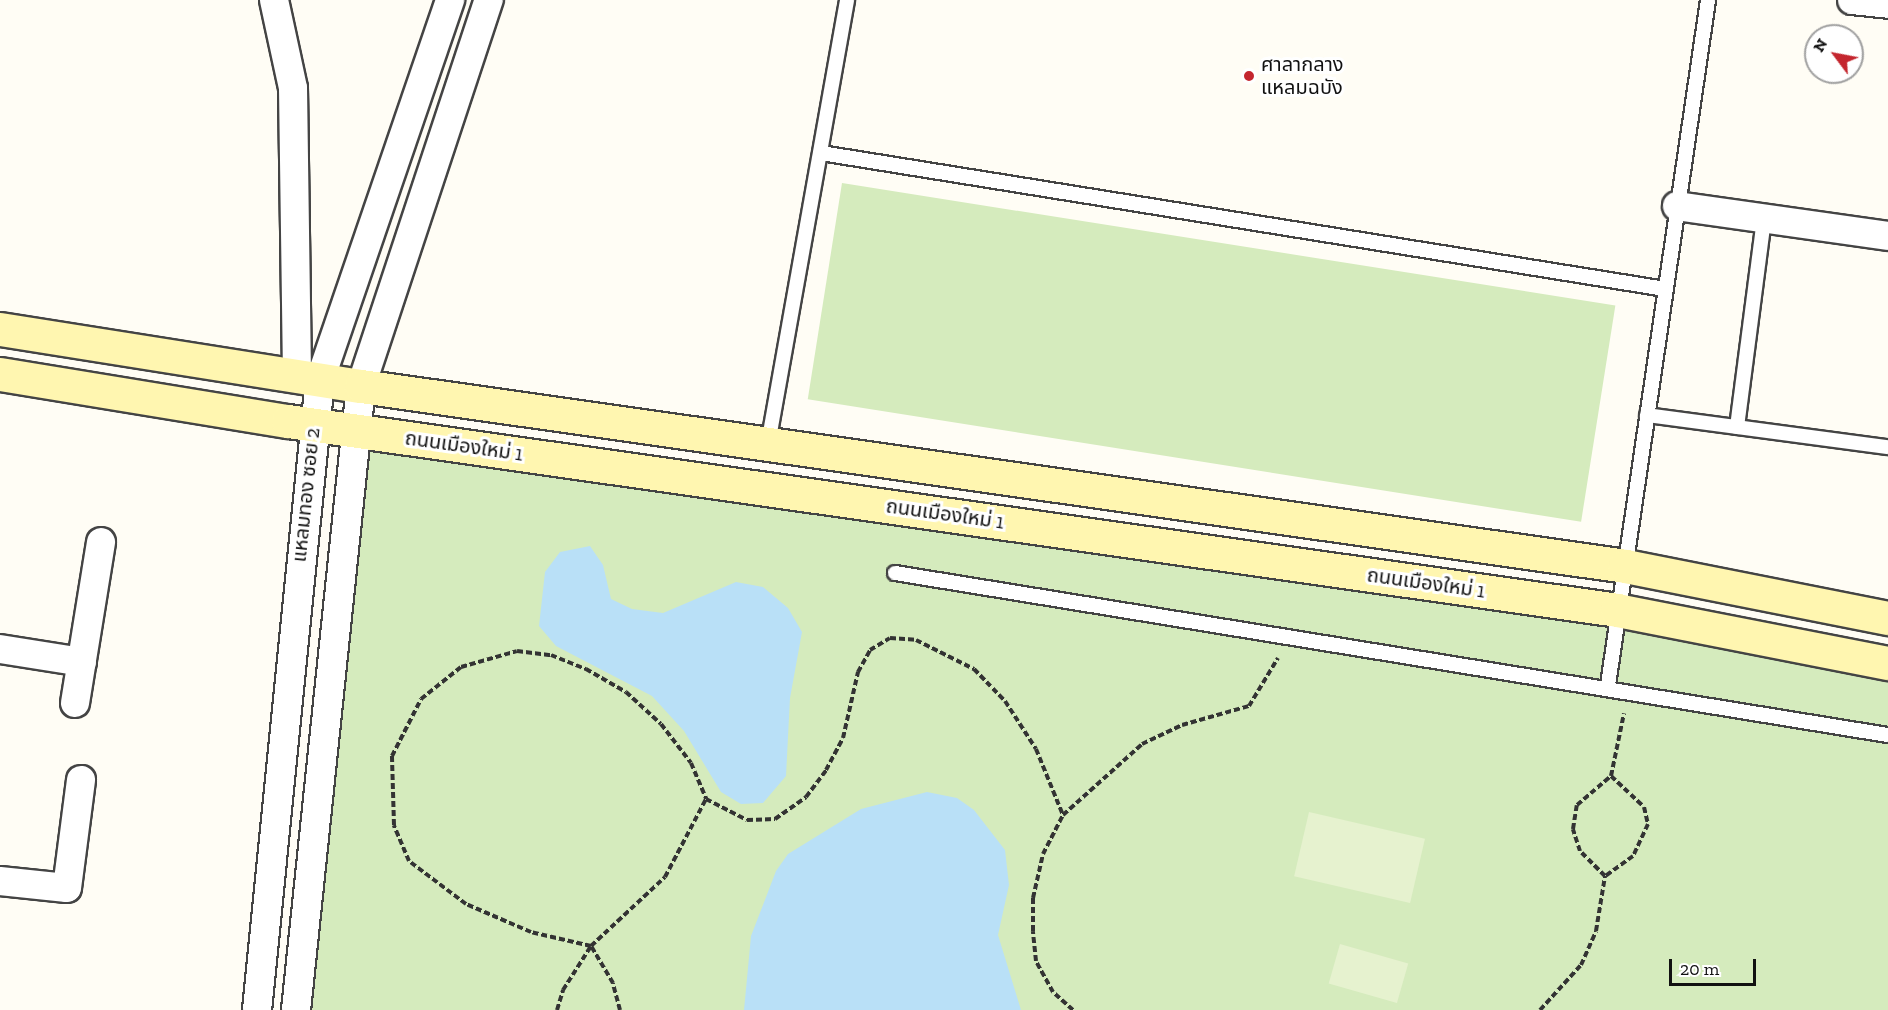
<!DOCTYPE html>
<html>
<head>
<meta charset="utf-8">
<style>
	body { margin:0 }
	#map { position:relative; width:1888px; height:1010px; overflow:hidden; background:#fffdf5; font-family:"Zilla Slab","Noto Sans Thai",serif }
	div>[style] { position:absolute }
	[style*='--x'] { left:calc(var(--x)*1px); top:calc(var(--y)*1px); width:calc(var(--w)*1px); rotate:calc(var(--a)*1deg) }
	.green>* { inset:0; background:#d5ebbd; transform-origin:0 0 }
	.pitch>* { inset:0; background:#e6f2cf; transform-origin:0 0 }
	.water>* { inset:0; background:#b9e0f7 }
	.path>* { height:4px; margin-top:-2px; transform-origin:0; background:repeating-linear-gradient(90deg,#333 0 6px,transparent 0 9px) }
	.roads { filter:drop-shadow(2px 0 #444) drop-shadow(-2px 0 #444) drop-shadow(0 2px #444) drop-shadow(0 -2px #444) }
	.lane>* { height:14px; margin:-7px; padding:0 7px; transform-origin:7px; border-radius:7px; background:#fff }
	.street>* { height:28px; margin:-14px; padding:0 14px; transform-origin:14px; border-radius:14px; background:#fff }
	.secondary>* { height:33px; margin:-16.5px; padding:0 16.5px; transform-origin:16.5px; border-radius:16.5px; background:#fff6b0 }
	.dots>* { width:16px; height:16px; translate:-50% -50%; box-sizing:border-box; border:3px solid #fff; border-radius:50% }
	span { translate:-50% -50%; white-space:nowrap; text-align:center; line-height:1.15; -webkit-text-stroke:6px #fff; paint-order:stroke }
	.poi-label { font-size:20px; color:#111 }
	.left { translate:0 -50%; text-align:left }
	.street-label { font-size:20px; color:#111 }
	.north { position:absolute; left:1804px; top:24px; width:60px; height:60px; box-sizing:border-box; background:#fff; border:2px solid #a0a0a0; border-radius:50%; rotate:302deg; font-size:16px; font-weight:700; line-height:24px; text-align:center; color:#111 }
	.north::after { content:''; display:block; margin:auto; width:21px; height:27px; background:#c4262e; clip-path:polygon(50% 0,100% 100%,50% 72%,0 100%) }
	.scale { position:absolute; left:1669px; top:959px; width:87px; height:27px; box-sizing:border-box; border:3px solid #111; border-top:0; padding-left:8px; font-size:18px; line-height:21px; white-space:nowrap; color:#111; -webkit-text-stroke:4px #fff; paint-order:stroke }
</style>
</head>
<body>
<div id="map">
	<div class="green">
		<i style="left:842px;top:183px;width:783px;height:219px;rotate:9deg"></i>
		<i style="clip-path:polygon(354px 430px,1888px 663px,1888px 1010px,299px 1010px)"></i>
	</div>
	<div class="pitch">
		<i style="left:1309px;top:812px;width:119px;height:66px;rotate:13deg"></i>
		<i style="left:1340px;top:944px;width:71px;height:41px;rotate:16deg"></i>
	</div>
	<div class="water">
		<i style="clip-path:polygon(590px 546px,603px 565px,611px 599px,632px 609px,663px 613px,736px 582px,763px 587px,788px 608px,802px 632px,790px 698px,786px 776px,763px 803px,741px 804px,721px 792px,684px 731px,652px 696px,556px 646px,539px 626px,545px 572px,560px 552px)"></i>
		<i style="clip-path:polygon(927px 792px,957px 798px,974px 810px,1005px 850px,1009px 885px,998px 935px,1021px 1010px,744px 1010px,751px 936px,776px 871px,788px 854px,861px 809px)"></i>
	</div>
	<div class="path">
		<i style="--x:1611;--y:776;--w:45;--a:43.2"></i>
		<i style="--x:1644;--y:807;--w:17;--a:77"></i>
		<i style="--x:1648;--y:824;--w:35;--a:115"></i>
		<i style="--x:1633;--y:856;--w:34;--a:144"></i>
		<i style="--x:1605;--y:876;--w:35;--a:-135"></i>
		<i style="--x:1580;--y:851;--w:23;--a:-108"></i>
		<i style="--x:1573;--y:829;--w:24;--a:-81"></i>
		<i style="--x:1577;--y:805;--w:45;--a:-40.5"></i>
		<i style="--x:1611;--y:776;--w:64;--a:-78.3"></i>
		<i style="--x:557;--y:1010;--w:21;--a:-73"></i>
		<i style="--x:563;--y:990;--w:52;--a:-57.5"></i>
		<i style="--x:591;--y:946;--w:101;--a:-43"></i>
		<i style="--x:665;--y:877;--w:88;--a:-62.3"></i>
		<i style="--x:620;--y:1010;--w:28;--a:-105"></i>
		<i style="--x:613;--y:983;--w:43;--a:-120.7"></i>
		<i style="--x:591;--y:946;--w:62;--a:-166.9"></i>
		<i style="--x:531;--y:932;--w:71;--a:-156.7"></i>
		<i style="--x:466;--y:904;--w:71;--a:-143"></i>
		<i style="--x:409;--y:861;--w:39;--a:-113"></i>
		<i style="--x:394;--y:825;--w:69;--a:-91.7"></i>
		<i style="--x:392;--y:756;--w:64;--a:-63"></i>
		<i style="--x:421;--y:699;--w:51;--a:-38.7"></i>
		<i style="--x:461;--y:667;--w:58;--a:-15.9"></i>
		<i style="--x:517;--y:651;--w:34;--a:7"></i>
		<i style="--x:551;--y:655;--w:38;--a:22"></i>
		<i style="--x:586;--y:669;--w:46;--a:29.9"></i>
		<i style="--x:626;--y:692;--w:47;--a:42.4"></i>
		<i style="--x:661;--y:724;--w:49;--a:52.4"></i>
		<i style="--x:691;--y:763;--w:39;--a:67"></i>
		<i style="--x:706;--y:799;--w:46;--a:27.1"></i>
		<i style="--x:747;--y:820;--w:28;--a:-2"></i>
		<i style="--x:775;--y:819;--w:38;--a:-35"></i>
		<i style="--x:806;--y:797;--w:34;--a:-53"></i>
		<i style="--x:826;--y:770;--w:36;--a:-62"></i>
		<i style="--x:843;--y:738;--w:68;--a:-77.2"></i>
		<i style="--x:858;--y:672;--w:25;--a:-61"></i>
		<i style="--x:870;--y:650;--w:23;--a:-31"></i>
		<i style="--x:890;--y:638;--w:26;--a:4"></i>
		<i style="--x:916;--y:640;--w:65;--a:26.6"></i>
		<i style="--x:974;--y:669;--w:45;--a:45.9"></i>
		<i style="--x:1005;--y:701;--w:57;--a:57.1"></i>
		<i style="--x:1036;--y:749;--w:71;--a:67.8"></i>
		<i style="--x:1073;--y:1010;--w:27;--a:-138"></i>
		<i style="--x:1053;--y:992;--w:35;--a:-119"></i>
		<i style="--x:1036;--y:961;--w:30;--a:-96"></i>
		<i style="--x:1033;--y:931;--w:33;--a:-90"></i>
		<i style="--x:1033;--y:898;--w:45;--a:-77.2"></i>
		<i style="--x:1043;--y:854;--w:44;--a:-62.9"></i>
		<i style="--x:1063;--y:815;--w:106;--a:-41.9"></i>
		<i style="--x:1142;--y:744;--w:44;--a:-25.4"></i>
		<i style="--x:1182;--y:725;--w:70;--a:-15.8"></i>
		<i style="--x:1249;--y:706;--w:56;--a:-58.9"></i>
		<i style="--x:1540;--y:1010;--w:61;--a:-47.7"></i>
		<i style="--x:1581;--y:965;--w:37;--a:-66"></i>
		<i style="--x:1596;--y:931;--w:56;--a:-80.7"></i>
	</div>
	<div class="roads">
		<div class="lane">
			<i style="--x:821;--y:153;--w:855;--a:9.15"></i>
			<i style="--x:1647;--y:415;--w:243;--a:7.6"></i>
			<i style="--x:1737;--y:427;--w:210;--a:-82.6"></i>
			<i style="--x:768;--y:444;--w:451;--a:-79.9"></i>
			<i style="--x:895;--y:573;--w:1006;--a:9.27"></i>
			<i style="--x:1608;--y:685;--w:692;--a:-81.69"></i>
		</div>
		<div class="street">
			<i style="--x:274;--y:0;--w:90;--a:77.8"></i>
			<i style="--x:293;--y:88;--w:288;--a:89.2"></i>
			<i style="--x:1852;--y:0;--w:36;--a:6"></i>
			<i style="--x:1677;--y:206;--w:213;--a:8.1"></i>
			<i style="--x:0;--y:649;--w:83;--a:9"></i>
			<i style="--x:75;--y:703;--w:163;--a:-80.8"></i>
			<i style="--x:0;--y:881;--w:67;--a:6"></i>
			<i style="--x:67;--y:888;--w:109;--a:-82.6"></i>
			<i style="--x:257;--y:1010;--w:633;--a:-84.29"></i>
			<i style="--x:320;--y:380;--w:402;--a:-71.1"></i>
			<i style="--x:296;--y:1010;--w:627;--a:-84.05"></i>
			<i style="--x:361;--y:386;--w:407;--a:-71.7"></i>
		</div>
		<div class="secondary">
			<i style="--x:0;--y:329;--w:365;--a:9"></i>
			<i style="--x:361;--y:386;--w:1277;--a:8.1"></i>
			<i style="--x:1625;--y:566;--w:268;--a:11.2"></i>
			<i style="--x:0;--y:374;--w:292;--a:9.3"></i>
			<i style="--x:288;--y:421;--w:1342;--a:8.09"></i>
			<i style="--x:1617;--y:610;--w:276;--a:11.1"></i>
		</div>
	</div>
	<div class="dots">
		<i style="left:1249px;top:76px;background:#c4262e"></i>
	</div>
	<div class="poi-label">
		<span class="left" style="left:1261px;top:76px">ศาลากลาง<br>แหลมฉบัง</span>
	</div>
	<div class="street-label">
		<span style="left:464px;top:446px;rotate:8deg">ถนนเมืองใหม่ 1</span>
		<span style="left:306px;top:495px;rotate:-84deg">แหลมทอง ซอย 2</span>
		<span style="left:945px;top:514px;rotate:8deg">ถนนเมืองใหม่ 1</span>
		<span style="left:1426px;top:583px;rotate:8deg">ถนนเมืองใหม่ 1</span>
	</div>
	<div class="north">N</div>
	<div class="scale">20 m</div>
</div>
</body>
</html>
